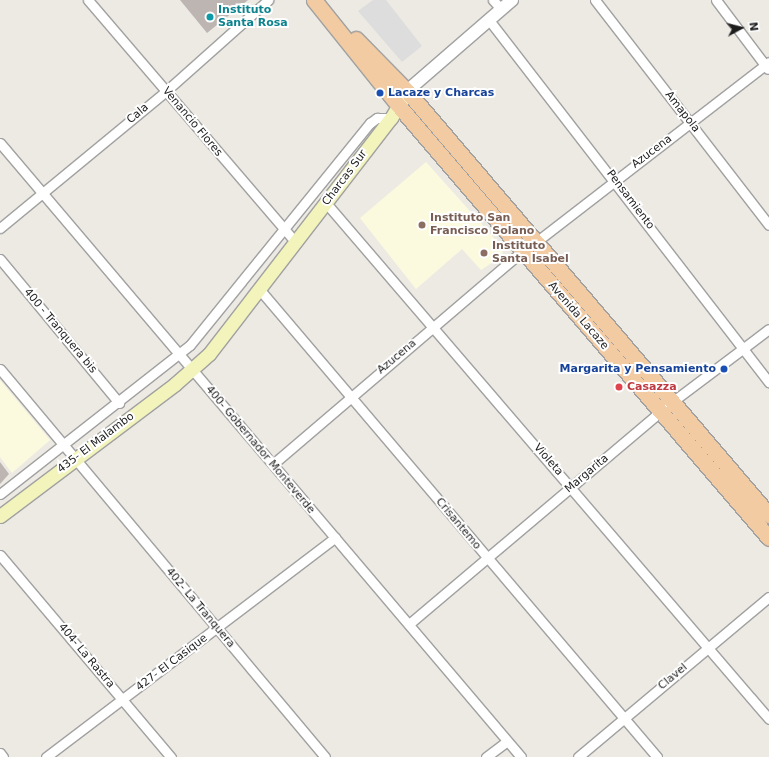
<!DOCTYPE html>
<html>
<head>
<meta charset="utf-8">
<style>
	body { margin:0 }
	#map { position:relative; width:769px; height:757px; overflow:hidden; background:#edeae4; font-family:"DejaVu Sans",sans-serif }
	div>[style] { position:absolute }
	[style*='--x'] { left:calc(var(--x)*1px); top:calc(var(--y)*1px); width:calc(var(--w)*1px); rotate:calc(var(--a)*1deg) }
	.education>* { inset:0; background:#fcfade }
	.parking>* { inset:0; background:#ddd }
	.building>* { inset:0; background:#bdb5b1 }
	.roads { filter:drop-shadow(1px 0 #a1a1a1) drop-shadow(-1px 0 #a1a1a1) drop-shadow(0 1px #a1a1a1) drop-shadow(0 -1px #a1a1a1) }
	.minor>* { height:9px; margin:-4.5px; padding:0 4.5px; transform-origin:4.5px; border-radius:4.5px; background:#fff }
	.tertiary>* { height:12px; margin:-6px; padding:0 6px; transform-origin:6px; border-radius:6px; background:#fff }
	.secondary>* { height:13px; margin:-6.5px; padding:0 6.5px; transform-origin:6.5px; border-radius:6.5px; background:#f3f3bc }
	.primary>* { height:15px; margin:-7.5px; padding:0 7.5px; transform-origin:7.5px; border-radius:7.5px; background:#f3cba3 }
	.dots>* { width:11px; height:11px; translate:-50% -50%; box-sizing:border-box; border:2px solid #fff; border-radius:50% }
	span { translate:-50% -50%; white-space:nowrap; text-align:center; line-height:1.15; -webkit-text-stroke:4px #fff; paint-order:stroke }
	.culture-label { font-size:11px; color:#0d838f; font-weight:700 }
	.left { translate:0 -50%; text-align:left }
	.transit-label { font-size:11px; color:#164399; font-weight:700 }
	.right { translate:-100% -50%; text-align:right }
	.street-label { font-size:11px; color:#1d1d1d }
	.education-label { font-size:11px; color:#785e54; font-weight:700 }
	.health-label { font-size:11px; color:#be3a42; font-weight:700 }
	.north { position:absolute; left:721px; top:8px; width:40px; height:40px; -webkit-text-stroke:3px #fff; paint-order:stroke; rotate:83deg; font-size:11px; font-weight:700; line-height:16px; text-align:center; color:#1d1d1d }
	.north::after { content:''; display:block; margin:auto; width:14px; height:18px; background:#1d1d1d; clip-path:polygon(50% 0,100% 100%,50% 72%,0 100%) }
</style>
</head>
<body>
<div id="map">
	<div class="education">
		<i style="clip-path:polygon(426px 162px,503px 248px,502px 256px,481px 270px,462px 249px,416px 289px,360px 218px)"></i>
		<i style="clip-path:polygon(0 380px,50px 440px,12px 473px,0 457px)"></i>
	</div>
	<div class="parking">
		<i style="clip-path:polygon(373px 0,386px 0,422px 46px,402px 62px,358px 11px)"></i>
	</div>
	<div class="building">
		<i style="clip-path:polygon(180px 0,248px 0,207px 33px)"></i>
		<i style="clip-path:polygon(0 462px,9px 474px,0 484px)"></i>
	</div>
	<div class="roads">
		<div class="minor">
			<i style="--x:88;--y:0;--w:320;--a:49.4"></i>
			<i style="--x:493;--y:0;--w:12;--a:48"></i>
			<i style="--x:595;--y:0;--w:284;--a:52.3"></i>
			<i style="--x:716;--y:0;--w:86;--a:53"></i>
			<i style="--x:489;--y:20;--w:458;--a:52.3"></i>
			<i style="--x:0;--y:143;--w:805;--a:49.68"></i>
			<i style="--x:326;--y:203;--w:680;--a:49.35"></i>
			<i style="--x:0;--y:228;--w:215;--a:-39.5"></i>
			<i style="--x:166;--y:91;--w:137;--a:-41.7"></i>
			<i style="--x:536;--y:242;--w:294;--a:-37.7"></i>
			<i style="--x:0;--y:259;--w:187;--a:50.4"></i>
			<i style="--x:260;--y:290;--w:613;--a:49.63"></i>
			<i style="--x:0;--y:369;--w:506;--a:50.05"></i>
			<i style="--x:273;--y:464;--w:328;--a:-40.5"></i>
			<i style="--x:0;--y:494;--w:241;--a:-38.1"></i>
			<i style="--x:190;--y:345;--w:286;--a:-51"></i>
			<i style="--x:370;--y:123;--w:9;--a:-36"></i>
			<i style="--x:377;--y:118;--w:14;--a:0"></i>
			<i style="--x:0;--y:555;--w:265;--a:49.8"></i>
			<i style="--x:409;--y:624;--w:344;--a:-40.2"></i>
			<i style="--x:672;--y:402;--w:121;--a:-37"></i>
			<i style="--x:0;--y:753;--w:5;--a:53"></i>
			<i style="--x:46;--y:757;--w:363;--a:-37.2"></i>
			<i style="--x:486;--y:757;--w:26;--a:-37"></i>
			<i style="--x:578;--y:757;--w:249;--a:-40"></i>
		</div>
		<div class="tertiary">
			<i style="--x:407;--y:91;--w:139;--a:-40.9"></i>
		</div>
		<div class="secondary">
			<i style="--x:0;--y:516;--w:219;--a:-37"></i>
			<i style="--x:175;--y:384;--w:45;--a:-41.4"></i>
			<i style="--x:209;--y:354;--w:298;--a:-52.4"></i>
			<i style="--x:391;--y:118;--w:31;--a:-59"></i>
		</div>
		<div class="primary">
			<i style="--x:314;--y:0;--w:134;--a:51.3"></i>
			<i style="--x:398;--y:105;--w:570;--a:49.41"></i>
			<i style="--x:356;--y:39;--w:73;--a:45.6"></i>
			<i style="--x:407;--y:91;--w:558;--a:49.51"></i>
		</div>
	</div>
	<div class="dots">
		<i style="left:210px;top:17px;background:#0f9aa8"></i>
		<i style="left:380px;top:93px;background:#1a4fb4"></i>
		<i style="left:422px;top:225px;background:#8d6e63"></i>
		<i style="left:484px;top:253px;background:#8d6e63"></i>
		<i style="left:724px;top:369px;background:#1a4fb4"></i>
		<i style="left:619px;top:387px;background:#e0444e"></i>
	</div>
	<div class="culture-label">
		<span class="left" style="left:218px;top:17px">Instituto<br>Santa Rosa</span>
	</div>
	<div class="transit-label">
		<span class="left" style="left:388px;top:93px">Lacaze y Charcas</span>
		<span class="right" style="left:716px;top:369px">Margarita y Pensamiento</span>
	</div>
	<div class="street-label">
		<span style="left:682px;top:112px;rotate:52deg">Amapola</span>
		<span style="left:138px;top:114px;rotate:-40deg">Cala</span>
		<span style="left:192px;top:122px;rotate:50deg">Venancio Flores</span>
		<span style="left:652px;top:152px;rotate:-37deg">Azucena</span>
		<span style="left:345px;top:178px;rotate:-53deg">Charcas Sur</span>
		<span style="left:630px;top:200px;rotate:53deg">Pensamiento</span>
		<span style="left:578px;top:316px;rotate:49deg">Avenida Lacaze</span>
		<span style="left:60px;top:331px;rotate:50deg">400 - Tranquera bis</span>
		<span style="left:397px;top:357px;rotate:-40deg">Azucena</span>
		<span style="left:96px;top:443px;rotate:-37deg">435- El Malambo</span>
		<span style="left:260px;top:450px;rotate:50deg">400- Gobernador Monteverde</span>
		<span style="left:548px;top:460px;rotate:49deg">Violeta</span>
		<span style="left:587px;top:474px;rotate:-40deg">Margarita</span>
		<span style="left:458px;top:524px;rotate:50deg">Crisantemo</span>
		<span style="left:200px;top:608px;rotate:50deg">402- La Tranquera</span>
		<span style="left:86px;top:656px;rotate:50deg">404- La Rastra</span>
		<span style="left:172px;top:663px;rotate:-37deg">427- El Casique</span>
		<span style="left:673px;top:677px;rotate:-40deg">Clavel</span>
	</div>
	<div class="education-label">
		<span class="left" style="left:430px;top:225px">Instituto San<br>Francisco Solano</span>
		<span class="left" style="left:492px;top:253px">Instituto<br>Santa Isabel</span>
	</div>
	<div class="health-label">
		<span class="left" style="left:627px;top:387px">Casazza</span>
	</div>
	<div class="north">N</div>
</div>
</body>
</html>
